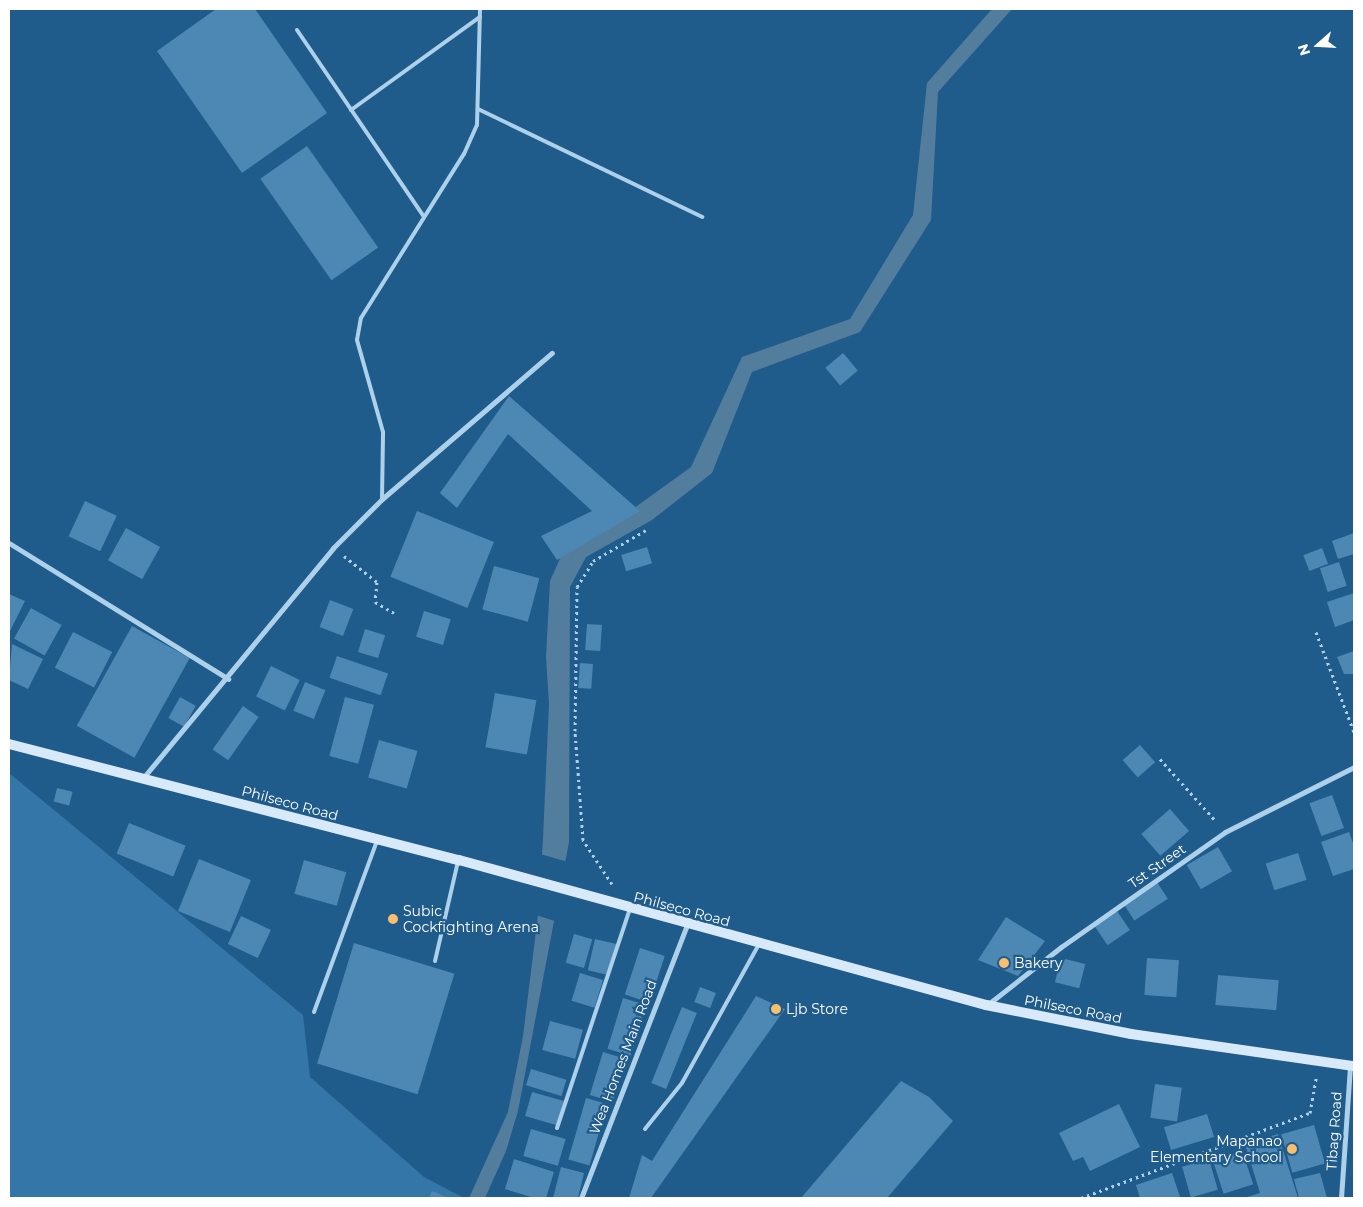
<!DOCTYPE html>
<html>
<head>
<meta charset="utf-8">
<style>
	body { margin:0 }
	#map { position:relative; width:1363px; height:1207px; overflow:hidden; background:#205c8b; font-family:Montserrat,sans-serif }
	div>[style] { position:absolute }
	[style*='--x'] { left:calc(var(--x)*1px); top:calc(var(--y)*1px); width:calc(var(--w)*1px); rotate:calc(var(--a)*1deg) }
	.green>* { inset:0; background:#3476a8 }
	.water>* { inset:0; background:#537d9d }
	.pier>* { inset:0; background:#205c8b }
	.building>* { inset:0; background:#4d87b4; transform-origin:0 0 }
	.path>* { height:3px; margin-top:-1.5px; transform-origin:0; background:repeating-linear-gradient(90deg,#add1eb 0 2.5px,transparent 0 6.5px) }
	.lane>* { height:4px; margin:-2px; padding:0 2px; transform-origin:2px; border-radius:2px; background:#add1eb }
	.street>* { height:5px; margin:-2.5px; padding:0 2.5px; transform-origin:2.5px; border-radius:2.5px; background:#add1eb }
	.secondary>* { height:10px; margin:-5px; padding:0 5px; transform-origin:5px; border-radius:5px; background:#d8eaf9 }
	.dots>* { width:14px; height:14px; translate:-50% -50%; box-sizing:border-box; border:2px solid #205c8b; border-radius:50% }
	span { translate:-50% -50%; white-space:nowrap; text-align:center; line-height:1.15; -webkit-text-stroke:4.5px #205c8b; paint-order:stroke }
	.street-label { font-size:14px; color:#fff }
	.poi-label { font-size:14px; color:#fff }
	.left { translate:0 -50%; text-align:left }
	.right { translate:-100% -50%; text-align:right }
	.frame { position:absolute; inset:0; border:10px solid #fff; pointer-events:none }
	.north { position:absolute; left:1293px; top:20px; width:50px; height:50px; -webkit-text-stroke:4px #205c8b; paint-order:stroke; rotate:251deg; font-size:14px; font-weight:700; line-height:20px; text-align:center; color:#fff }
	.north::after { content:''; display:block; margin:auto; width:18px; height:22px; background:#fff; clip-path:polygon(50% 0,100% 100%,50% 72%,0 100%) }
</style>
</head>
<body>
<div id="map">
	<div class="green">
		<i style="clip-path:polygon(9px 773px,303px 1015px,310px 1077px,424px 1177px,464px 1198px,9px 1198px)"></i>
	</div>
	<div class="water">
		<i style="clip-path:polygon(992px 9px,1012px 9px,938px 92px,931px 220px,860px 332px,752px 372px,712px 473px,652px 520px,586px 557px,570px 587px,569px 842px,518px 1111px,506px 1151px,485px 1198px,469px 1198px,508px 1112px,523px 1036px,538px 915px,543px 838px,549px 704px,546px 657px,550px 581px,566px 545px,637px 506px,691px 467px,742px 357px,850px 319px,913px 215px,927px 83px)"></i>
	</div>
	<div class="pier">
		<i style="clip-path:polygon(540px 854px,568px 862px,558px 922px,536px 915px)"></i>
	</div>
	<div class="building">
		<i style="clip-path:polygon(216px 9px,255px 9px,327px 113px,242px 173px,157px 51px)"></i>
		<i style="left:307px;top:146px;width:124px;height:57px;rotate:55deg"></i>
		<i style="left:843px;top:353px;width:23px;height:23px;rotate:50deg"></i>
		<i style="clip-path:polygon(509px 396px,640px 511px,557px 560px,541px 536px,592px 511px,508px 434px,457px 508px,440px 493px)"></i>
		<i style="left:85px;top:501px;width:35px;height:39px;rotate:25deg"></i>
		<i style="left:417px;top:511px;width:83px;height:71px;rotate:22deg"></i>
		<i style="left:126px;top:528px;width:39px;height:37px;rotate:29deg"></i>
		<i style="clip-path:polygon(1354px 533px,1354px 554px,1338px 559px,1332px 541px)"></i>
		<i style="left:647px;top:547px;width:17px;height:27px;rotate:73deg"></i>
		<i style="left:1322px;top:548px;width:17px;height:20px;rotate:69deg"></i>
		<i style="left:1339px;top:562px;width:25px;height:20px;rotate:72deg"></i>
		<i style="left:494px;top:566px;width:47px;height:45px;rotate:15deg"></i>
		<i style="clip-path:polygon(1354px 593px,1354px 620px,1335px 627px,1327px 602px)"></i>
		<i style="clip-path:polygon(9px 594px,25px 601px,9px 633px)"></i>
		<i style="left:330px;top:600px;width:25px;height:29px;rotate:21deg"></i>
		<i style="left:31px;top:608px;width:35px;height:35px;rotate:29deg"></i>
		<i style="left:424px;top:611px;width:28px;height:27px;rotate:17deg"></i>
		<i style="left:587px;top:624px;width:15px;height:26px;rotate:4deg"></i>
		<i style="left:132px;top:626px;width:66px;height:114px;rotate:29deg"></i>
		<i style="left:365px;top:629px;width:21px;height:24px;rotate:17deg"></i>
		<i style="left:73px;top:632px;width:44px;height:40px;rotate:27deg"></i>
		<i style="clip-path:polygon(12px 644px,43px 659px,28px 689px,9px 680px)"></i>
		<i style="clip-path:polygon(1354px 651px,1354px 674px,1344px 674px,1337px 657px)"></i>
		<i style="left:337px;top:656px;width:54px;height:23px;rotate:19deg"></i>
		<i style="left:580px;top:663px;width:13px;height:25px;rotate:4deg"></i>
		<i style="left:271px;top:666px;width:32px;height:34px;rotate:26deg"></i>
		<i style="left:305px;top:682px;width:22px;height:31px;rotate:22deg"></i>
		<i style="left:495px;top:693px;width:42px;height:55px;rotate:10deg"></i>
		<i style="left:180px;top:697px;width:18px;height:24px;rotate:29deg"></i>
		<i style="left:345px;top:697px;width:30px;height:61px;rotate:15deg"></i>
		<i style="left:243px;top:706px;width:19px;height:53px;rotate:35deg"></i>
		<i style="left:379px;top:740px;width:40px;height:39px;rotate:16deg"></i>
		<i style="left:1140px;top:745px;width:23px;height:23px;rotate:49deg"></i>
		<i style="left:57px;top:788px;width:16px;height:14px;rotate:14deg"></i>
		<i style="left:1332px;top:795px;width:35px;height:24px;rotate:70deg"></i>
		<i style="left:1170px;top:809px;width:29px;height:38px;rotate:49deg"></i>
		<i style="left:129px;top:823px;width:61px;height:33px;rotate:22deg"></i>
		<i style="clip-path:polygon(1349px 832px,1354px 846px,1354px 869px,1333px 876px,1321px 842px)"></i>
		<i style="left:1218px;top:847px;width:28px;height:36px;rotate:60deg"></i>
		<i style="left:1298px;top:853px;width:28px;height:34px;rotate:72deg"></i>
		<i style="left:199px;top:859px;width:56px;height:56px;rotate:22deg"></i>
		<i style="left:304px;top:860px;width:44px;height:35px;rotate:16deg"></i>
		<i style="left:1157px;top:882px;width:20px;height:40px;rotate:57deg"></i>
		<i style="left:1117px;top:911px;width:23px;height:27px;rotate:56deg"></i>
		<i style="left:241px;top:916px;width:33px;height:31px;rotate:25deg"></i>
		<i style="clip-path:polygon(1006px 917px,1045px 941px,1018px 976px,978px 960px)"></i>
		<i style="left:574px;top:934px;width:19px;height:30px;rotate:16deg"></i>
		<i style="left:595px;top:939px;width:22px;height:32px;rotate:13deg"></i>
		<i style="left:354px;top:943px;width:105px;height:126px;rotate:17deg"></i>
		<i style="left:640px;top:948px;width:26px;height:49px;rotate:18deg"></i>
		<i style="left:1061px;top:958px;width:25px;height:25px;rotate:14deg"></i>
		<i style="left:1147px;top:958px;width:32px;height:37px;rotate:4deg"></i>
		<i style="left:580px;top:973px;width:24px;height:29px;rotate:17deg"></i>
		<i style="left:1218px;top:975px;width:61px;height:30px;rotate:5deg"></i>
		<i style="left:700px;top:987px;width:17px;height:16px;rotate:21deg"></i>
		<i style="clip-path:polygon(756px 996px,785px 1009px,651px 1198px,629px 1198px,642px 1155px,652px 1161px)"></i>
		<i style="left:623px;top:998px;width:24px;height:53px;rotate:17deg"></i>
		<i style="left:682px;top:1007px;width:16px;height:82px;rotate:22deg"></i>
		<i style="left:550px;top:1021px;width:34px;height:30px;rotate:15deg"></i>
		<i style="left:603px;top:1052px;width:24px;height:45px;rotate:17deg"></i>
		<i style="left:531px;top:1069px;width:37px;height:17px;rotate:17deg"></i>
		<i style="clip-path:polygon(901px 1081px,929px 1097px,953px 1121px,887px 1198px,801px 1198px)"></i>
		<i style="left:1155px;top:1084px;width:27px;height:34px;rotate:8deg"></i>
		<i style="left:532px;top:1092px;width:33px;height:25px;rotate:16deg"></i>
		<i style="left:586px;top:1098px;width:22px;height:64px;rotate:16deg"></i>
		<i style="clip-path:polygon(1119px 1104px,1140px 1147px,1090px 1171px,1083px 1157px,1073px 1161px,1059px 1133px)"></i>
		<i style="left:1207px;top:1114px;width:24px;height:45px;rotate:73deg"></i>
		<i style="left:1314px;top:1125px;width:40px;height:34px;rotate:74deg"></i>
		<i style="left:531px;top:1129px;width:36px;height:28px;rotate:16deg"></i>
		<i style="clip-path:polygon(1278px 1134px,1298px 1198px,1244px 1198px,1260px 1193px,1245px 1144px)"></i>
		<i style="left:1242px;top:1150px;width:36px;height:31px;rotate:72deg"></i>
		<i style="clip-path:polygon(514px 1159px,554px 1172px,546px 1198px,534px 1198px,505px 1189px)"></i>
		<i style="left:1209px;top:1159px;width:32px;height:28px;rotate:74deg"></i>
		<i style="clip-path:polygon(561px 1167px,584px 1173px,578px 1198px,553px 1198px)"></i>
		<i style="clip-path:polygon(1172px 1173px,1180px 1197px,1140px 1198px,1136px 1185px)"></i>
		<i style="clip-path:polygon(1320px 1173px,1327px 1198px,1299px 1198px,1294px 1179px)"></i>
		<i style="clip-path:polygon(432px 1191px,449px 1198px,429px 1198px)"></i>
	</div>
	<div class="path">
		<i style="--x:344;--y:556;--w:42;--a:38.2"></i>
		<i style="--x:377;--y:582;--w:20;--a:96"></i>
		<i style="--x:375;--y:602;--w:22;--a:30"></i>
		<i style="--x:1316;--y:632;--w:107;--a:69.2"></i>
		<i style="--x:1160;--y:759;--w:82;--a:48"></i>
		<i style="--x:612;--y:884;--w:53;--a:-123.4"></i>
		<i style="--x:583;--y:840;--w:109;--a:-94.2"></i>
		<i style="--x:575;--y:731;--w:144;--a:-89.2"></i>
		<i style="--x:577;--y:587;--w:31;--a:-58"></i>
		<i style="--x:593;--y:561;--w:61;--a:-30.3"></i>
		<i style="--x:1081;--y:1198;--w:244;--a:-20.4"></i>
		<i style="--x:1310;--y:1113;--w:36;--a:-80"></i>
	</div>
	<div class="lane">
		<i style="--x:297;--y:30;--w:226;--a:55.8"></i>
		<i style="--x:478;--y:109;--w:249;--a:25.7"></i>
		<i style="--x:351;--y:110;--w:159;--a:-35.8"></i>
		<i style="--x:382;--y:499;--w:67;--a:-89.1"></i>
		<i style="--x:383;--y:432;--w:96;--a:-105.8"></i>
		<i style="--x:357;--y:340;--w:22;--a:-80"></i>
		<i style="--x:361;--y:318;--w:194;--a:-57.9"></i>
		<i style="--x:464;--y:154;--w:32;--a:-66"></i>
		<i style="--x:477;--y:125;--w:116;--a:-88.5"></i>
		<i style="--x:435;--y:961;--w:103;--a:-77"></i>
		<i style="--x:314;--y:1012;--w:182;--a:-69.8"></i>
		<i style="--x:557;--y:1128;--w:231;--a:-71.6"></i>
		<i style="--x:645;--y:1129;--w:59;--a:-51.2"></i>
		<i style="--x:682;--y:1083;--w:159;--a:-61"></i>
	</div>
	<div class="street">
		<i style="--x:9;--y:543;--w:258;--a:31.8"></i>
		<i style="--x:143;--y:778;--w:298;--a:-50.4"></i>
		<i style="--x:333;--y:548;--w:69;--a:-45"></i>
		<i style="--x:382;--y:499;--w:224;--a:-40.7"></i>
		<i style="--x:987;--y:1005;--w:94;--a:-38.1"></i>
		<i style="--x:1061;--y:947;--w:200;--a:-35"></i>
		<i style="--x:1225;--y:832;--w:144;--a:-26.7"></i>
		<i style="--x:581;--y:1198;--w:293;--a:-68.8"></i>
		<i style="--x:1341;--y:1198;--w:132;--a:-86.1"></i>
	</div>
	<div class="secondary">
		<i style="--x:9;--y:744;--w:465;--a:14.5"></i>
		<i style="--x:459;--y:860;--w:547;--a:15.38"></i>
		<i style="--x:986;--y:1005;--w:148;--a:11.3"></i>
		<i style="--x:1131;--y:1034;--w:225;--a:8.2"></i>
	</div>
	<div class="dots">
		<i style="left:393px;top:919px;background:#f9bf6d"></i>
		<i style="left:1004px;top:963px;background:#f9bf6d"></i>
		<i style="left:776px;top:1009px;background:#f9bf6d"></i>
		<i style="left:1292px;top:1149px;background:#f9bf6d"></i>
	</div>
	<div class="street-label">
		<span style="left:290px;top:803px;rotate:15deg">Philseco Road</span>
		<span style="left:1157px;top:866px;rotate:-35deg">Tst Street</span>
		<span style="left:682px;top:909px;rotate:15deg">Philseco Road</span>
		<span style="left:1073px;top:1009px;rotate:11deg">Philseco Road</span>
		<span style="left:623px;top:1057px;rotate:-69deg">Wea Homes Main Road</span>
		<span style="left:1334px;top:1131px;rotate:-86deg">Tibag Road</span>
	</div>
	<div class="poi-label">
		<span class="left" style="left:403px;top:919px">Subic<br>Cockfighting Arena</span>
		<span class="left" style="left:1014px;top:963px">Bakery</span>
		<span class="left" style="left:786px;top:1009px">Ljb Store</span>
		<span class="right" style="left:1282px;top:1149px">Mapanao<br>Elementary School</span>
	</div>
	<div class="frame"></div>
	<div class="north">N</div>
</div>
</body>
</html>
